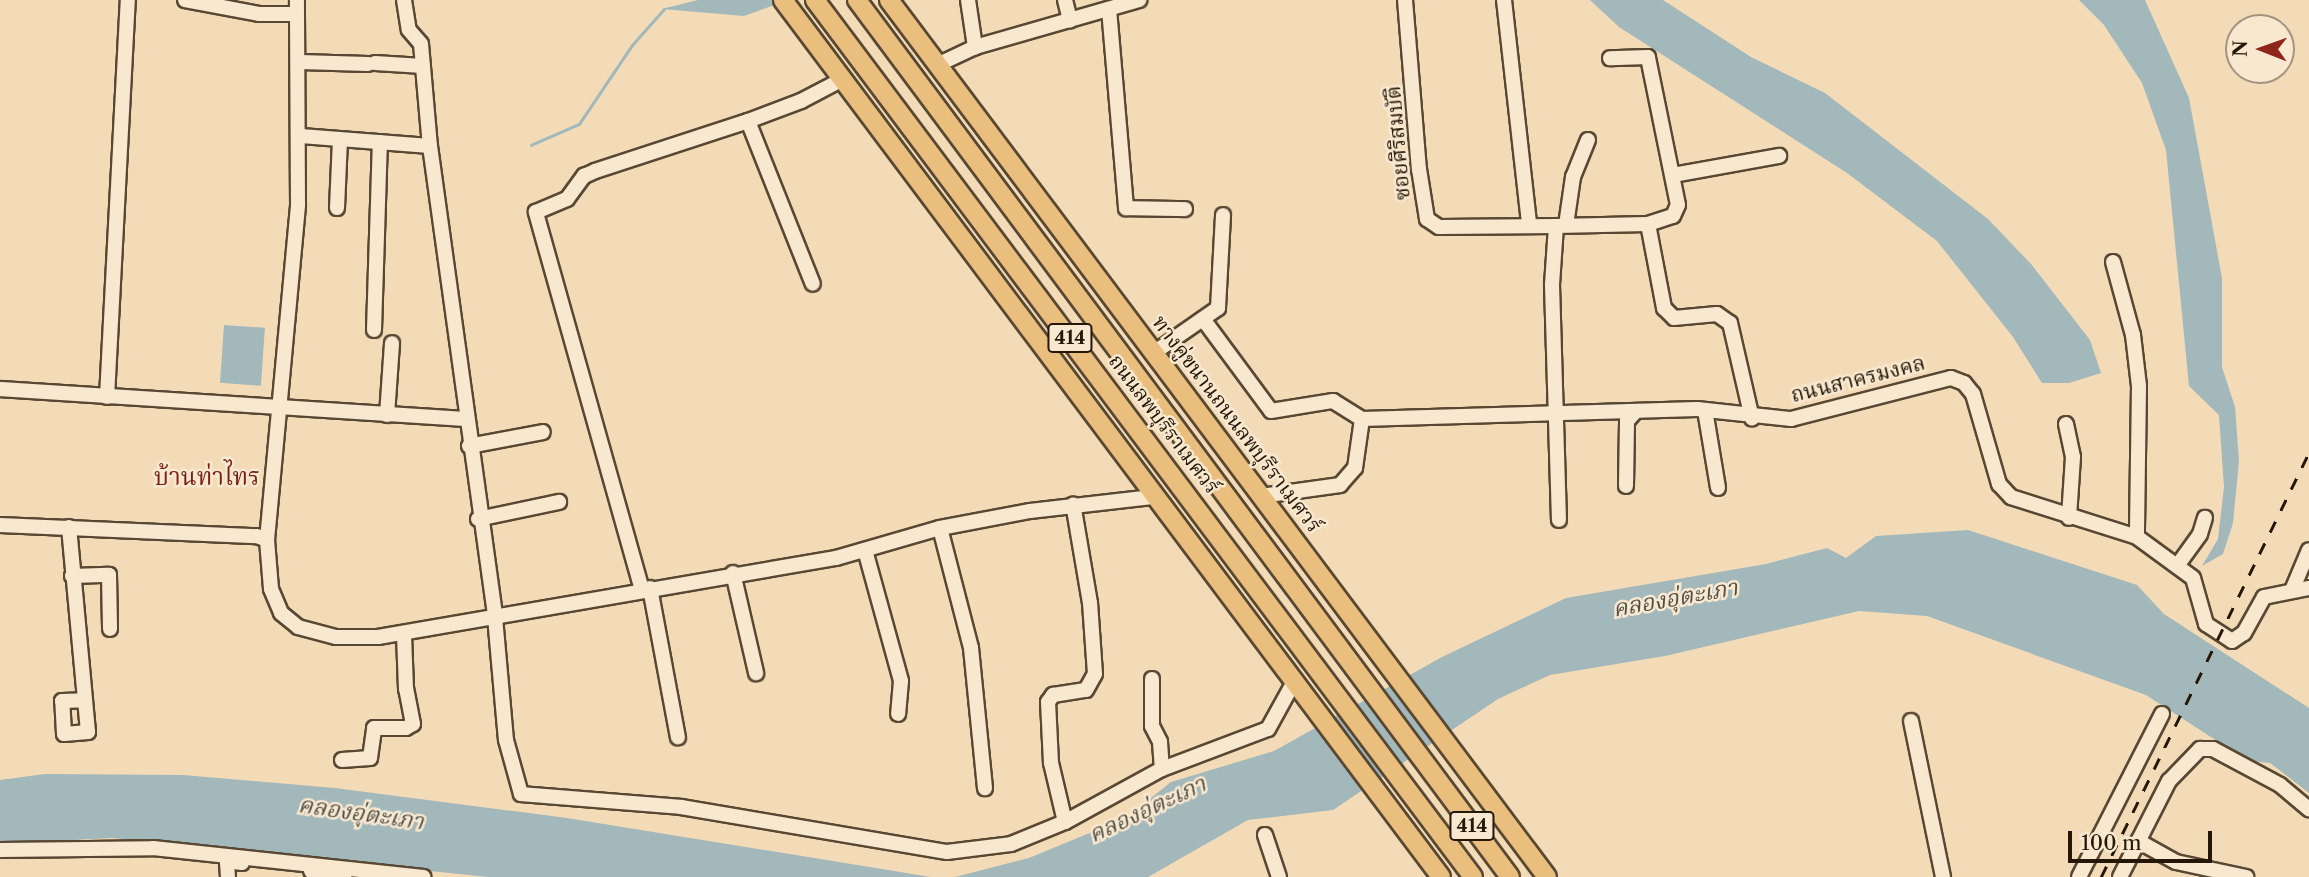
<!DOCTYPE html>
<html>
<head>
<meta charset="utf-8">
<style>
	body { margin:0 }
	#map { position:relative; width:2309px; height:877px; overflow:hidden; background:#f4dbb7; font-family:"Libre Caslon Text","Noto Serif Thai",serif }
	div>[style] { position:absolute }
	[style*='--x'] { left:calc(var(--x)*1px); top:calc(var(--y)*1px); width:calc(var(--w)*1px); rotate:calc(var(--a)*1deg) }
	.water>* { inset:0; background:#a2b8bb; transform-origin:0 0 }
	.stream>* { height:2.5px; margin:-1.25px; padding:0 1.25px; transform-origin:1.25px; border-radius:1.25px; background:#a2b8bb }
	.roads { filter:drop-shadow(2px 0 #584833) drop-shadow(-2px 0 #584833) drop-shadow(0 2px #584833) drop-shadow(0 -2px #584833) }
	.minor>* { height:14px; margin:-7px; padding:0 7px; transform-origin:7px; border-radius:7px; background:#f8e8d0 }
	.major>* { height:18px; margin:-9px; padding:0 9px; transform-origin:9px; border-radius:9px; background:#eabe7c }
	.rail>* { height:2.5px; margin-top:-1.25px; transform-origin:0; background:repeating-linear-gradient(90deg,#241707 0 12px,transparent 0 24px) }
	span { translate:-50% -50%; white-space:nowrap; text-align:center; line-height:1.15; -webkit-text-stroke:5px #f8e8d0; paint-order:stroke }
	.shield-label span { padding:2px 5px; background:#f8e8d0; border:2px solid; border-radius:5px; -webkit-text-stroke-width:0 }
	.shield-label { font-size:19px; color:#241707; font-weight:700 }
	.street-label { font-size:21px; color:#241707 }
	.water-label { font-size:23px; color:#504f46; font-style:italic }
	.quarter-label { font-size:24px; color:#7a1f14 }
	.north { position:absolute; left:2225px; top:14px; width:70px; height:70px; box-sizing:border-box; background:#f8e8d0; border:2px solid #a39480; border-radius:50%; rotate:271deg; font-size:19px; font-weight:700; line-height:28px; text-align:center; color:#241707 }
	.north::after { content:''; display:block; margin:auto; width:24px; height:32px; background:#8f2418; clip-path:polygon(50% 0,100% 100%,50% 72%,0 100%) }
	.scale { position:absolute; left:2068px; top:831px; width:144px; height:32px; box-sizing:border-box; border:4px solid #241707; border-top:0; padding-left:9px; font-size:21px; line-height:24px; white-space:nowrap; color:#241707; -webkit-text-stroke:5px #f8e8d0; paint-order:stroke }
</style>
</head>
<body>
<div id="map">
	<div class="water">
		<i style="clip-path:polygon(698px 0,788px 0,744px 16px,662px 9px)"></i>
		<i style="clip-path:polygon(1590px 0,1663px 0,1751px 57px,1825px 93px,1988px 219px,2031px 264px,2090px 340px,2101px 373px,2069px 383px,2042px 383px,2013px 337px,1937px 241px,1847px 173px,1619px 27px)"></i>
		<i style="clip-path:polygon(2079px 0,2145px 0,2189px 98px,2222px 278px,2222px 367px,2235px 407px,2239px 461px,2233px 523px,2223px 554px,2202px 566px,2218px 539px,2224px 487px,2219px 415px,2189px 386px,2166px 150px,2142px 83px,2104px 25px)"></i>
		<i style="left:224px;top:325px;width:41px;height:58px;rotate:4deg"></i>
		<i style="clip-path:polygon(1968px 530px,2137px 585px,2164px 614px,2309px 708px,2309px 793px,2270px 763px,2248px 761px,2146px 695px,1927px 616px,1859px 611px,1665px 656px,1550px 675px,1498px 699px,1333px 810px,1248px 820px,1148px 877px,955px 877px,1029px 858px,1126px 818px,1171px 782px,1274px 751px,1442px 657px,1566px 598px,1766px 564px,1827px 548px,1846px 558px,1876px 536px)"></i>
		<i style="clip-path:polygon(45px 774px,183px 775px,335px 788px,567px 818px,931px 877px,488px 877px,112px 838px,0 844px,0 780px)"></i>
	</div>
	<div class="stream">
		<i style="--x:531;--y:145;--w:52;--a:-23.6"></i>
		<i style="--x:579;--y:124;--w:95;--a:-56.1"></i>
		<i style="--x:632;--y:45;--w:48;--a:-48.4"></i>
	</div>
	<div class="roads">
		<div class="minor">
			<i style="--x:185;--y:0;--w:75;--a:10.7"></i>
			<i style="--x:259;--y:14;--w:38;--a:0"></i>
			<i style="--x:404;--y:0;--w:30;--a:81"></i>
			<i style="--x:409;--y:30;--w:18;--a:49"></i>
			<i style="--x:421;--y:44;--w:102;--a:85"></i>
			<i style="--x:430;--y:146;--w:475;--a:82.1"></i>
			<i style="--x:495;--y:617;--w:123;--a:84.9"></i>
			<i style="--x:506;--y:740;--w:56;--a:74.5"></i>
			<i style="--x:521;--y:794;--w:161;--a:4.6"></i>
			<i style="--x:681;--y:807;--w:270;--a:9.6"></i>
			<i style="--x:947;--y:852;--w:64;--a:-7.1"></i>
			<i style="--x:1011;--y:844;--w:58;--a:-22.2"></i>
			<i style="--x:1065;--y:822;--w:111;--a:-28.7"></i>
			<i style="--x:1162;--y:769;--w:113;--a:-20.7"></i>
			<i style="--x:1268;--y:729;--w:56;--a:-61.1"></i>
			<i style="--x:968;--y:0;--w:48;--a:81.5"></i>
			<i style="--x:1065;--y:0;--w:21;--a:76"></i>
			<i style="--x:1405;--y:0;--w:170;--a:85.3"></i>
			<i style="--x:1419;--y:169;--w:51;--a:80.9"></i>
			<i style="--x:1427;--y:219;--w:14;--a:34"></i>
			<i style="--x:1439;--y:227;--w:117;--a:-0.5"></i>
			<i style="--x:1556;--y:226;--w:59;--a:93.9"></i>
			<i style="--x:1552;--y:285;--w:235;--a:88.3"></i>
			<i style="--x:1504;--y:0;--w:225;--a:83.6"></i>
			<i style="--x:1109;--y:9;--w:200;--a:85.1"></i>
			<i style="--x:1126;--y:208;--w:59;--a:1"></i>
			<i style="--x:300;--y:62;--w:68;--a:1.7"></i>
			<i style="--x:375;--y:63;--w:48;--a:3.6"></i>
			<i style="--x:937;--y:65;--w:42;--a:-25.3"></i>
			<i style="--x:975;--y:47;--w:171;--a:-16"></i>
			<i style="--x:748;--y:121;--w:175;--a:68.3"></i>
			<i style="--x:301;--y:136;--w:129;--a:4.4"></i>
			<i style="--x:1673;--y:175;--w:108;--a:-10.2"></i>
			<i style="--x:337;--y:208;--w:69;--a:-87.5"></i>
			<i style="--x:1648;--y:224;--w:86;--a:79.2"></i>
			<i style="--x:1664;--y:308;--w:14;--a:45"></i>
			<i style="--x:1674;--y:318;--w:43;--a:-5.3"></i>
			<i style="--x:1717;--y:314;--w:16;--a:35"></i>
			<i style="--x:1730;--y:323;--w:98;--a:77"></i>
			<i style="--x:1566;--y:225;--w:49;--a:-81.7"></i>
			<i style="--x:1573;--y:177;--w:40;--a:-68"></i>
			<i style="--x:1556;--y:226;--w:92;--a:-1.2"></i>
			<i style="--x:1648;--y:224;--w:26;--a:-18"></i>
			<i style="--x:1673;--y:216;--w:12;--a:-66"></i>
			<i style="--x:1678;--y:205;--w:151;--a:-101.5"></i>
			<i style="--x:1648;--y:57;--w:38;--a:178"></i>
			<i style="--x:2113;--y:262;--w:76;--a:74.7"></i>
			<i style="--x:2133;--y:335;--w:51;--a:83.3"></i>
			<i style="--x:2139;--y:386;--w:151;--a:90.8"></i>
			<i style="--x:1203;--y:319;--w:114;--a:53.5"></i>
			<i style="--x:1271;--y:411;--w:63;--a:-9.2"></i>
			<i style="--x:1333;--y:401;--w:34;--a:32"></i>
			<i style="--x:374;--y:330;--w:188;--a:-88.2"></i>
			<i style="--x:1155;--y:352;--w:77;--a:-34.9"></i>
			<i style="--x:1218;--y:308;--w:93;--a:-86.9"></i>
			<i style="--x:0;--y:389;--w:467;--a:3.7"></i>
			<i style="--x:107;--y:397;--w:398;--a:-87"></i>
			<i style="--x:1705;--y:410;--w:79;--a:80.5"></i>
			<i style="--x:387;--y:415;--w:72;--a:-86"></i>
			<i style="--x:2066;--y:424;--w:34;--a:78"></i>
			<i style="--x:2073;--y:457;--w:61;--a:93.8"></i>
			<i style="--x:469;--y:446;--w:75;--a:-10.7"></i>
			<i style="--x:1626;--y:486;--w:65;--a:-89.1"></i>
			<i style="--x:1627;--y:421;--w:13;--a:-48"></i>
			<i style="--x:1261;--y:496;--w:80;--a:-7.9"></i>
			<i style="--x:1340;--y:485;--w:23;--a:-49"></i>
			<i style="--x:1355;--y:468;--w:49;--a:-81.9"></i>
			<i style="--x:1362;--y:419;--w:335;--a:-1.7"></i>
			<i style="--x:1697;--y:409;--w:95;--a:6.1"></i>
			<i style="--x:1791;--y:419;--w:165;--a:-14.4"></i>
			<i style="--x:1951;--y:378;--w:14;--a:21"></i>
			<i style="--x:1964;--y:383;--w:14;--a:51"></i>
			<i style="--x:1973;--y:394;--w:94;--a:73.9"></i>
			<i style="--x:1999;--y:484;--w:18;--a:47"></i>
			<i style="--x:2011;--y:497;--w:132;--a:17.6"></i>
			<i style="--x:2137;--y:537;--w:69;--a:36.2"></i>
			<i style="--x:2193;--y:578;--w:48;--a:74.2"></i>
			<i style="--x:2206;--y:624;--w:31;--a:33"></i>
			<i style="--x:2232;--y:641;--w:14;--a:-34"></i>
			<i style="--x:2244;--y:633;--w:41;--a:-60.9"></i>
			<i style="--x:2264;--y:597;--w:46;--a:-11.3"></i>
			<i style="--x:478;--y:519;--w:83;--a:-11.9"></i>
			<i style="--x:0;--y:525;--w:257;--a:2.5"></i>
			<i style="--x:257;--y:536;--w:11;--a:22"></i>
			<i style="--x:267;--y:540;--w:49;--a:85.3"></i>
			<i style="--x:271;--y:589;--w:26;--a:67"></i>
			<i style="--x:281;--y:613;--w:22;--a:39"></i>
			<i style="--x:298;--y:627;--w:39;--a:15"></i>
			<i style="--x:336;--y:637;--w:42;--a:0"></i>
			<i style="--x:378;--y:637;--w:465;--a:-9.8"></i>
			<i style="--x:836;--y:558;--w:108;--a:-16.1"></i>
			<i style="--x:940;--y:528;--w:92;--a:-10.7"></i>
			<i style="--x:1030;--y:511;--w:123;--a:-6.5"></i>
			<i style="--x:69;--y:527;--w:206;--a:84.7"></i>
			<i style="--x:88;--y:732;--w:24;--a:175"></i>
			<i style="--x:64;--y:734;--w:33;--a:-93"></i>
			<i style="--x:62;--y:701;--w:23;--a:-2"></i>
			<i style="--x:940;--y:528;--w:124;--a:75.5"></i>
			<i style="--x:971;--y:648;--w:141;--a:84.3"></i>
			<i style="--x:267;--y:540;--w:337;--a:-84.7"></i>
			<i style="--x:298;--y:204;--w:204;--a:-90.3"></i>
			<i style="--x:865;--y:550;--w:136;--a:74.6"></i>
			<i style="--x:901;--y:681;--w:33;--a:95"></i>
			<i style="--x:2177;--y:566;--w:39;--a:-54"></i>
			<i style="--x:2200;--y:534;--w:17;--a:-73"></i>
			<i style="--x:733;--y:573;--w:103;--a:77"></i>
			<i style="--x:72;--y:576;--w:37;--a:-2"></i>
			<i style="--x:109;--y:575;--w:54;--a:88.9"></i>
			<i style="--x:650;--y:588;--w:152;--a:79.4"></i>
			<i style="--x:2293;--y:588;--w:41;--a:-67.2"></i>
			<i style="--x:642;--y:590;--w:393;--a:-105.7"></i>
			<i style="--x:536;--y:212;--w:34;--a:-23"></i>
			<i style="--x:567;--y:199;--w:29;--a:-54"></i>
			<i style="--x:584;--y:176;--w:12;--a:-24"></i>
			<i style="--x:595;--y:171;--w:161;--a:-18.1"></i>
			<i style="--x:748;--y:121;--w:57;--a:-20.7"></i>
			<i style="--x:801;--y:101;--w:45;--a:-27.7"></i>
			<i style="--x:1152;--y:679;--w:47;--a:90"></i>
			<i style="--x:1152;--y:726;--w:18;--a:63"></i>
			<i style="--x:1160;--y:742;--w:27;--a:86"></i>
			<i style="--x:1911;--y:721;--w:159;--a:78.4"></i>
			<i style="--x:342;--y:760;--w:28;--a:-4"></i>
			<i style="--x:370;--y:758;--w:30;--a:-82"></i>
			<i style="--x:374;--y:728;--w:32;--a:0"></i>
			<i style="--x:406;--y:728;--w:8;--a:-30"></i>
			<i style="--x:413;--y:724;--w:36;--a:-101"></i>
			<i style="--x:406;--y:689;--w:54;--a:-92.1"></i>
			<i style="--x:1065;--y:822;--w:61;--a:-103.3"></i>
			<i style="--x:1051;--y:763;--w:61;--a:-92.8"></i>
			<i style="--x:1048;--y:702;--w:9;--a:-54"></i>
			<i style="--x:1053;--y:695;--w:33;--a:-9"></i>
			<i style="--x:1086;--y:690;--w:18;--a:-61"></i>
			<i style="--x:1095;--y:674;--w:71;--a:-94"></i>
			<i style="--x:1090;--y:603;--w:100;--a:-99.7"></i>
			<i style="--x:1265;--y:835;--w:44;--a:71.6"></i>
			<i style="--x:2138;--y:841;--w:43;--a:28.9"></i>
			<i style="--x:2176;--y:862;--w:72;--a:12.1"></i>
			<i style="--x:0;--y:850;--w:153;--a:-0.7"></i>
			<i style="--x:153;--y:848;--w:272;--a:6.1"></i>
			<i style="--x:311;--y:871;--w:34;--a:10"></i>
			<i style="--x:228;--y:877;--w:16;--a:-94"></i>
			<i style="--x:227;--y:861;--w:15;--a:8"></i>
			<i style="--x:2079;--y:877;--w:183;--a:-63"></i>
			<i style="--x:2120;--y:877;--w:108;--a:-63"></i>
			<i style="--x:2169;--y:781;--w:45;--a:-45.9"></i>
			<i style="--x:2200;--y:749;--w:13;--a:0"></i>
			<i style="--x:2213;--y:749;--w:76;--a:28.2"></i>
			<i style="--x:2280;--y:785;--w:38;--a:40"></i>
		</div>
		<div class="major">
			<i style="--x:783;--y:0;--w:1096;--a:53.12"></i>
			<i style="--x:815;--y:0;--w:1096;--a:53.12"></i>
			<i style="--x:857;--y:0;--w:1093;--a:53.33"></i>
			<i style="--x:889;--y:0;--w:1096;--a:53.12"></i>
		</div>
	</div>
	<div class="rail">
		<i style="--x:2101;--y:877;--w:473;--a:-63.9"></i>
	</div>
	<div class="shield-label">
		<span style="left:1070px;top:338px">414</span>
		<span style="left:1472px;top:826px">414</span>
	</div>
	<div class="street-label">
		<span style="left:1398px;top:143px;rotate:-95deg">ซอยศิริสมบัติ</span>
		<span style="left:1858px;top:379px;rotate:-14deg">ถนนสาครมงคล</span>
		<span style="left:1164px;top:424px;rotate:53deg">ถนนลพบุรีราเมศวร์</span>
		<span style="left:1237px;top:424px;rotate:53deg">ทางคู่ขนานถนนลพบุรีราเมศวร์</span>
	</div>
	<div class="water-label">
		<span style="left:1675px;top:598px;rotate:-10deg">คลองอุ่ตะเภา</span>
		<span style="left:1147px;top:809px;rotate:-25deg">คลองอุ่ตะเภา</span>
		<span style="left:361px;top:813px;rotate:8deg">คลองอุ่ตะเภา</span>
	</div>
	<div class="quarter-label">
		<span style="left:207px;top:477px">บ้านท่าไทร</span>
	</div>
	<div class="north">N</div>
	<div class="scale">100 m</div>
</div>
</body>
</html>
